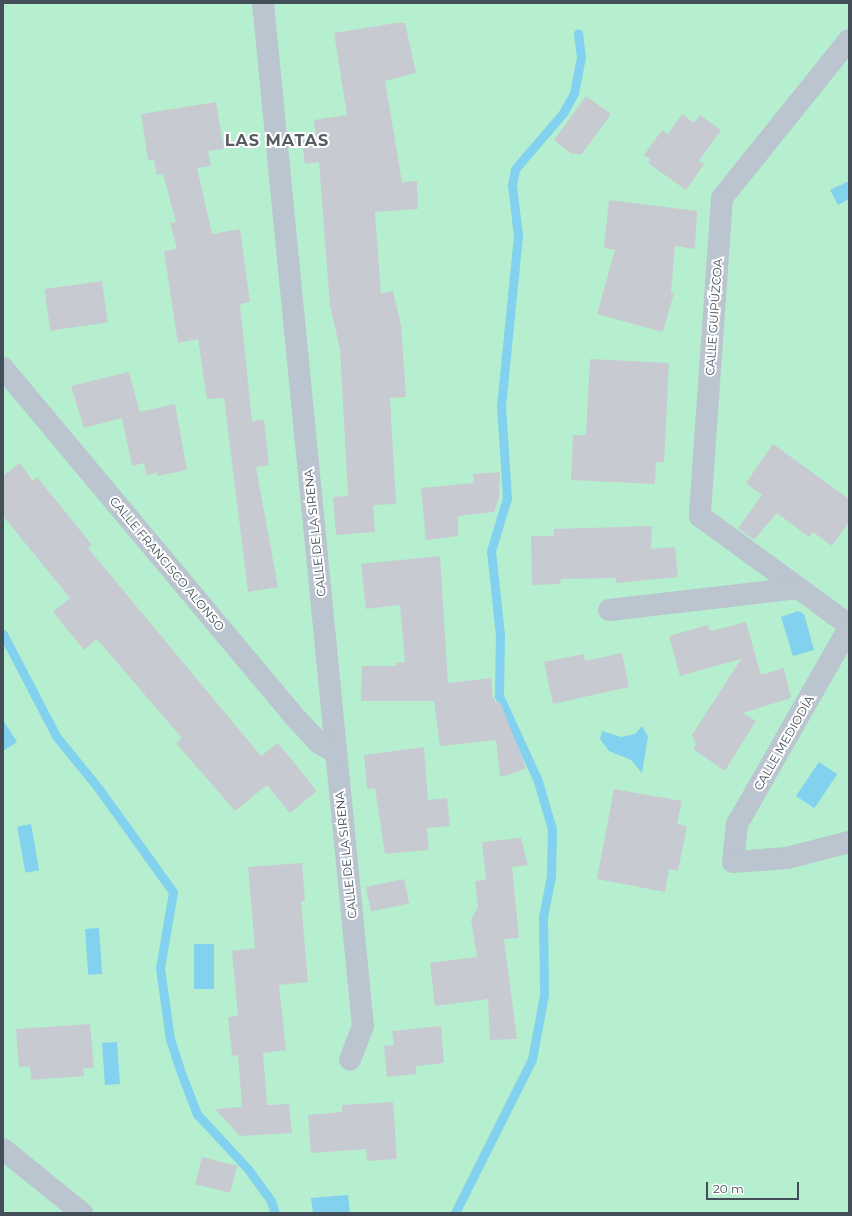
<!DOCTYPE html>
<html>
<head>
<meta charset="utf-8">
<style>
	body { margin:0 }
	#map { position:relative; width:852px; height:1216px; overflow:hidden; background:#eeebeb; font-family:Montserrat,sans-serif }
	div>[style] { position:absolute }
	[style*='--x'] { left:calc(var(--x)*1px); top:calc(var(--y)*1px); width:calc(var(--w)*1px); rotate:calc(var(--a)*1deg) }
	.green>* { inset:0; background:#b6efd0; transform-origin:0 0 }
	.water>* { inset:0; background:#82d1ee; transform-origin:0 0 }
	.stream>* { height:9px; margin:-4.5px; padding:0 4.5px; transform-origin:4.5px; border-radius:4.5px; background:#82d1ee }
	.building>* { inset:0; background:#c8cad1; transform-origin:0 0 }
	.street>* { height:22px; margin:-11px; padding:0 11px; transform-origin:11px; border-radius:11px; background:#bbc5cf }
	span { translate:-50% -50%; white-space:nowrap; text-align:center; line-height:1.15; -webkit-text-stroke:4px #fff; paint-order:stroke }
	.street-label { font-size:12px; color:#434e59 }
	.district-label { font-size:16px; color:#585b61; font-weight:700; letter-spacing:1px }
	.frame { position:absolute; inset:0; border:4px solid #434e59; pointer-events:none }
	.scale { position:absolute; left:706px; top:1182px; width:93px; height:18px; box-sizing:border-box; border:2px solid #434e59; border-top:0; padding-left:5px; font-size:12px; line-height:14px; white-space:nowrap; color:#434e59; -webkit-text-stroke:3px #fff; paint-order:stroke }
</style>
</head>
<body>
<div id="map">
	<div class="green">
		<i style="left:3px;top:3px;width:846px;height:1210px"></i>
	</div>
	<div class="water">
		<i style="clip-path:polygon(849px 181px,849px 199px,838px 205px,830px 190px)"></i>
		<i style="clip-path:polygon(798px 611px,804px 614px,814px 650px,793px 656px,781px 617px)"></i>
		<i style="clip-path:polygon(3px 720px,17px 742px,3px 751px)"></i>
		<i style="clip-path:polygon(642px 726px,648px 736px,642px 773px,631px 760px,609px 751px,600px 739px,602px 731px,621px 737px,635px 734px)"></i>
		<i style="left:819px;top:762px;width:22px;height:41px;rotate:34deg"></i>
		<i style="left:31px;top:824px;width:47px;height:14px;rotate:80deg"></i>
		<i style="left:99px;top:928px;width:46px;height:14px;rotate:86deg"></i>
		<i style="left:214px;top:944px;width:45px;height:20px;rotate:90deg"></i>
		<i style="left:117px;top:1042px;width:42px;height:15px;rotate:86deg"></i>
		<i style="clip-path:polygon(348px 1195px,350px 1213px,313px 1213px,311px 1198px)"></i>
	</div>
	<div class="stream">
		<i style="--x:3;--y:634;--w:115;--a:62.5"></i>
		<i style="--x:56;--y:736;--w:68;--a:50.9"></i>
		<i style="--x:99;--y:789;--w:127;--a:54.3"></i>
		<i style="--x:173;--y:892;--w:77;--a:99.7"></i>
		<i style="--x:160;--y:968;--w:72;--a:82"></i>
		<i style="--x:170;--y:1039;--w:33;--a:72"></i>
		<i style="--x:180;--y:1070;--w:47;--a:68.9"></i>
		<i style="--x:197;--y:1114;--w:75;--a:47.2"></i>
		<i style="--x:248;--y:1169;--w:39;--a:54"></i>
		<i style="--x:271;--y:1201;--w:13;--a:72"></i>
		<i style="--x:455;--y:1213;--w:172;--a:-63.4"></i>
		<i style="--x:532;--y:1059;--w:65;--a:-79.4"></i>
		<i style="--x:544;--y:995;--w:78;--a:-90.7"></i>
		<i style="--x:543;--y:917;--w:42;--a:-79"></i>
		<i style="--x:551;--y:876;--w:47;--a:-88.8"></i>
		<i style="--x:552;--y:829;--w:50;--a:-106.3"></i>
		<i style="--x:538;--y:781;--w:94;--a:-114.6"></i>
		<i style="--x:499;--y:696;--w:61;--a:-89.1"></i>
		<i style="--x:500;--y:635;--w:84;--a:-96.1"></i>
		<i style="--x:491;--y:551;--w:55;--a:-73.2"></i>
		<i style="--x:507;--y:498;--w:92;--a:-93.7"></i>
		<i style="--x:501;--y:406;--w:171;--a:-84.3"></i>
		<i style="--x:518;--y:236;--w:51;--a:-96.7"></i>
		<i style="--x:512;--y:185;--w:16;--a:-79"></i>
		<i style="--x:515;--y:169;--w:74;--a:-49.4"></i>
		<i style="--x:563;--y:113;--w:23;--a:-61"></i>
		<i style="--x:574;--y:93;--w:37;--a:-79"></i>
		<i style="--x:581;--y:57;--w:24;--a:-97"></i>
	</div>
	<div class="building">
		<i style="clip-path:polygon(396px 23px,405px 23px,416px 73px,385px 81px,402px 182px,417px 181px,418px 209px,375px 212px,381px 294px,393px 291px,401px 325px,406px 397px,390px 398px,396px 504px,373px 505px,375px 532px,336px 535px,333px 497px,348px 496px,340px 349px,330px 306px,319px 162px,305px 164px,302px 141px,316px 138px,314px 120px,347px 115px,334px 33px)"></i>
		<i style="clip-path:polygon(586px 96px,611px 114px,582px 154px,572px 154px,554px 140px)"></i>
		<i style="clip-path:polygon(216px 102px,224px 149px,208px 151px,211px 166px,197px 168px,212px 234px,240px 229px,250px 302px,240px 304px,252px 421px,264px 420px,269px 465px,256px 467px,278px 587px,248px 592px,224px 398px,207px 399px,198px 339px,178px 343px,164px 251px,177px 249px,170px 223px,176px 222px,163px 174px,157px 175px,154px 160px,148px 160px,141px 114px)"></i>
		<i style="clip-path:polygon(682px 114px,694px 123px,700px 115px,721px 130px,699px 161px,704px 164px,686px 190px,648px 163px,650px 159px,644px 155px,662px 130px,668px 134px)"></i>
		<i style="clip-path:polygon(609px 200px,697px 211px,695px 249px,675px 246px,671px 293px,674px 293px,663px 332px,597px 314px,615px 250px,604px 248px)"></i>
		<i style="left:102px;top:281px;width:42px;height:58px;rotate:82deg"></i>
		<i style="clip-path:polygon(590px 359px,669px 363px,664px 463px,656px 462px,655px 484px,571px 480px,573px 435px,586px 435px)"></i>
		<i style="clip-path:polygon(129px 372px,140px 412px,175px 404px,187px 470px,158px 476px,157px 473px,146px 475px,144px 463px,132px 466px,122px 418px,84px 428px,71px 386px)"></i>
		<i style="clip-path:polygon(773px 444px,849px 499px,849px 522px,832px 546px,813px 532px,809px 537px,777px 513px,754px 540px,738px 528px,762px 495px,746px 483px)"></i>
		<i style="clip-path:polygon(20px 463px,33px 481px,37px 477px,92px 545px,88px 548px,261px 756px,278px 743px,317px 791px,290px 813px,267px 785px,235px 811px,176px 743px,182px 738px,97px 639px,84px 650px,53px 612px,70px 598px,3px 516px,3px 476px)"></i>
		<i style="clip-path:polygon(500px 472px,499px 498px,494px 512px,458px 516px,458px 536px,426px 540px,421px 488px,474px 483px,473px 474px)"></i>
		<i style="clip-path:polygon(652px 526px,651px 549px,675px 547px,678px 577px,616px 583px,616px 578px,561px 579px,560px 584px,532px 585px,531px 536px,554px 536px,554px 529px)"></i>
		<i style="clip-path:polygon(440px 556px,448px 683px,491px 678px,493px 697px,496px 703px,500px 702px,526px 768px,514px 773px,500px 777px,496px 740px,440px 746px,434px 701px,361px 701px,362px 666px,396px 666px,396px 663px,405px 662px,400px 605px,366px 609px,361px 564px)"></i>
		<i style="clip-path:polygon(746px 622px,761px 675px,784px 668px,791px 698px,743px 713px,756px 721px,725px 771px,693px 749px,696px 744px,692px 735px,741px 659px,680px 676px,669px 636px,708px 625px,710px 631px)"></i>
		<i style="clip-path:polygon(622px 653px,629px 687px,553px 704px,544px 662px,584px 654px,585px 661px)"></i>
		<i style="clip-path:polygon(424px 747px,428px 800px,447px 798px,450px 826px,427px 828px,429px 850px,385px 854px,375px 788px,367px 789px,364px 755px)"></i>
		<i style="clip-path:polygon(614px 789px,682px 801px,677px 824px,687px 826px,678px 871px,669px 869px,665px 892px,597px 879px)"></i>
		<i style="clip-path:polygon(521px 838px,528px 865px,512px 867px,519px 938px,504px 939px,517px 1039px,490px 1040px,488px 999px,435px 1006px,430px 963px,477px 957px,471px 920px,478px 907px,475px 881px,486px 880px,482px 842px)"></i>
		<i style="clip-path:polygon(302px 863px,305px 901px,301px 901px,308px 982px,279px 985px,286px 1050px,263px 1053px,267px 1105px,289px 1104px,292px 1133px,240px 1136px,215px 1109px,242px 1107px,238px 1055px,232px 1056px,228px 1017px,238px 1016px,232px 951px,255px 948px,248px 867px)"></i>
		<i style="left:404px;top:879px;width:25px;height:39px;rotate:78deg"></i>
		<i style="clip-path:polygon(90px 1024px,94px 1068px,83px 1068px,84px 1076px,31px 1080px,30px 1066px,19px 1067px,16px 1029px)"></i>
		<i style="clip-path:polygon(441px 1026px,444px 1063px,416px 1066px,416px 1074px,387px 1077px,384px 1046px,394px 1045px,392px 1031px)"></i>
		<i style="clip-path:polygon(393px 1102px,397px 1159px,367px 1161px,366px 1149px,311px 1153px,308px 1115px,342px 1112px,342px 1105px)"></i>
		<i style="left:202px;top:1157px;width:36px;height:28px;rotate:14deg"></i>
	</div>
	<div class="street">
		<i style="--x:263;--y:3;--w:1028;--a:84.42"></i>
		<i style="--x:363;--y:1026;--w:36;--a:111"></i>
		<i style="--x:849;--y:40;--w:203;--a:128.8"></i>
		<i style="--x:722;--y:198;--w:319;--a:94"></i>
		<i style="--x:700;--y:516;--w:185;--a:36.2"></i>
		<i style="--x:3;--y:368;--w:451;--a:50.1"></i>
		<i style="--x:292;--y:714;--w:40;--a:47"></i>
		<i style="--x:319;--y:743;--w:20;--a:30"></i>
		<i style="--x:609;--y:610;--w:191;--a:-6.6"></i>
		<i style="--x:849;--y:628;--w:226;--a:119.7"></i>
		<i style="--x:737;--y:824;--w:38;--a:96"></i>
		<i style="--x:733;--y:862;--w:54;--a:-4.2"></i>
		<i style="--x:787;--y:858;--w:64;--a:-14.5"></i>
		<i style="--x:3;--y:1149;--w:102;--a:39"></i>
	</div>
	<div class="street-label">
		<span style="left:714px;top:317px;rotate:-86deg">CALLE GUIPÚZCOA</span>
		<span style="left:315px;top:533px;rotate:-96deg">CALLE DE LA SIRENA</span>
		<span style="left:167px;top:564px;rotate:50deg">CALLE FRANCISCO ALONSO</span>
		<span style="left:784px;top:743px;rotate:-60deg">CALLE MEDIODÍA</span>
		<span style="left:346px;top:855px;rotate:-96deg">CALLE DE LA SIRENA</span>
	</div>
	<div class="district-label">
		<span style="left:277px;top:141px">LAS MATAS</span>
	</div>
	<div class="frame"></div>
	<div class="scale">20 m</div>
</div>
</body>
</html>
